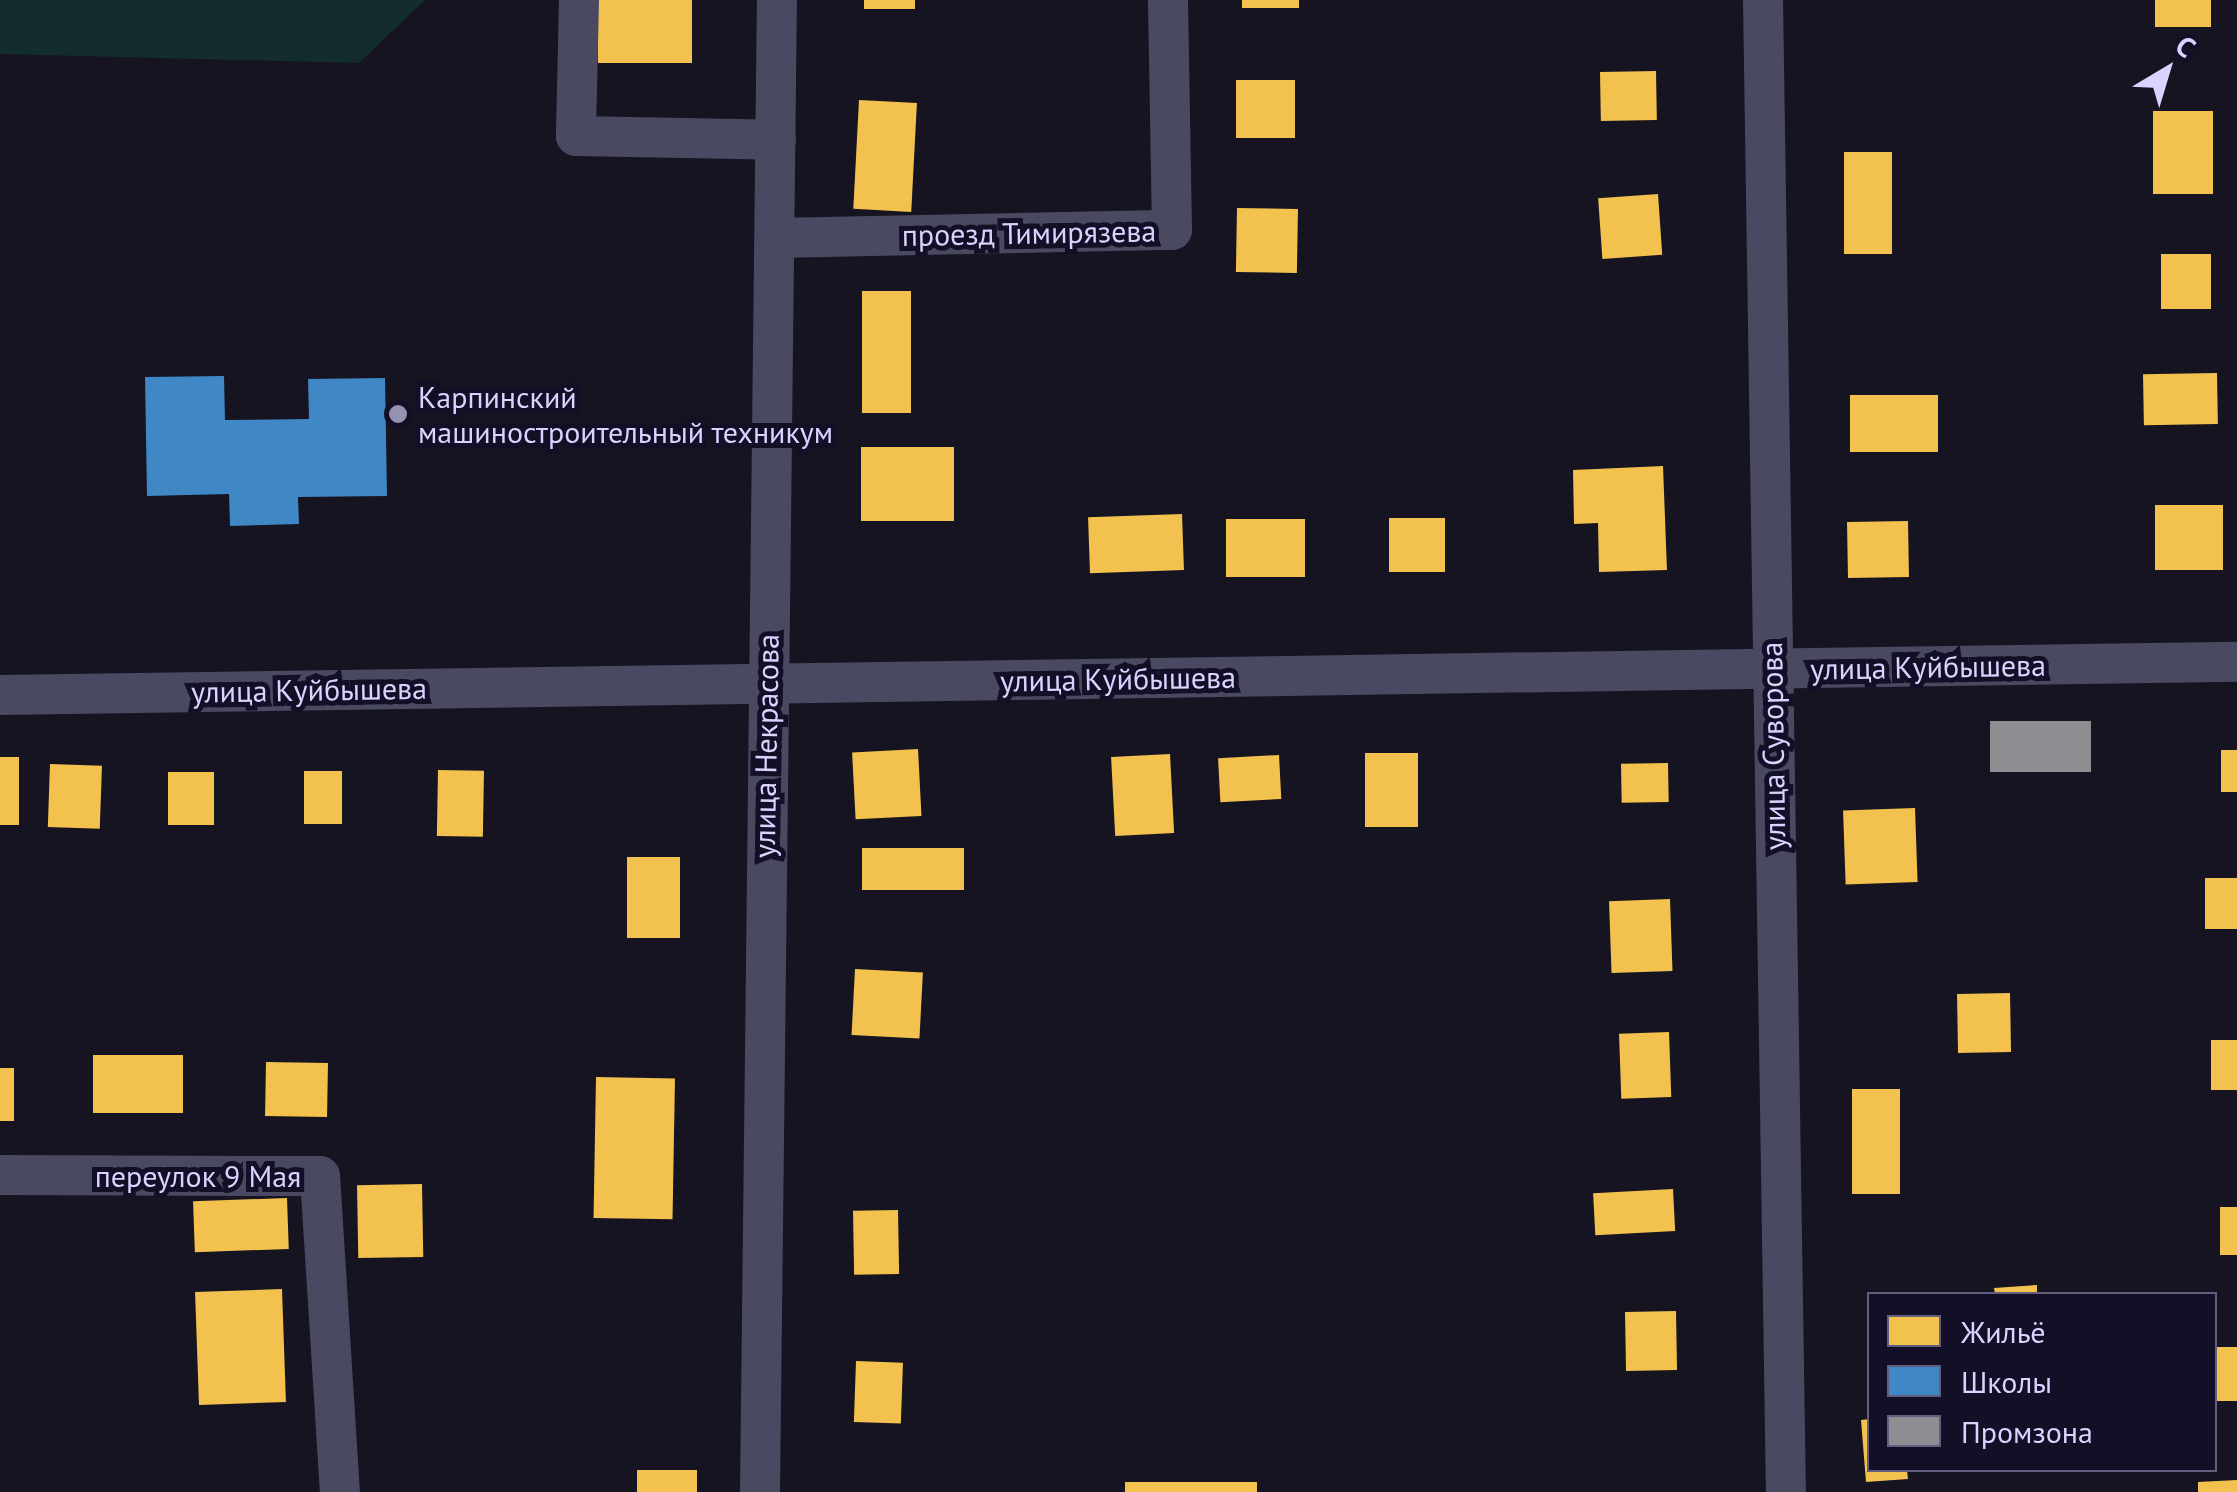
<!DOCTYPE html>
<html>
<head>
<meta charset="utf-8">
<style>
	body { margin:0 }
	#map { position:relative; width:2237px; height:1492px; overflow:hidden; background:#161421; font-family:"PT Sans",sans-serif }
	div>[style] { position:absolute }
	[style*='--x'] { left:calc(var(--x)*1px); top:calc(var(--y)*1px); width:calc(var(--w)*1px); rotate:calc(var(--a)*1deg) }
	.green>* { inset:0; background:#132c2d }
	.homes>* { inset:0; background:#f2c14e; transform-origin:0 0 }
	.schools>* { inset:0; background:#3f88c5 }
	.industry>* { inset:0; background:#8d8d92; transform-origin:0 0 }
	.minor>* { height:40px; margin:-20px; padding:0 20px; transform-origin:20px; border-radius:20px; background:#4a4962 }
	.dots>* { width:28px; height:28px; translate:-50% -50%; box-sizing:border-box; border:5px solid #130f26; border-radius:50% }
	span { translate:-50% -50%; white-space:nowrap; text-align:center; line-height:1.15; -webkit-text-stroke:10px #130f26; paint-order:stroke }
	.street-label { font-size:30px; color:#d9d4ff }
	.poi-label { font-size:30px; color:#d9d4ff }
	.left { translate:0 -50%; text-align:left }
	.legend { position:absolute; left:1867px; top:1292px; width:350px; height:180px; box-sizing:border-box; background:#130f26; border:2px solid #625e7d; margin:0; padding:12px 18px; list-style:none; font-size:30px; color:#d9d4ff }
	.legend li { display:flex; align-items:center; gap:20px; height:50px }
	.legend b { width:50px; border:2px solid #625e7d }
	.north { position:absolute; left:2117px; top:20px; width:100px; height:100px; -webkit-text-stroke:8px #130f26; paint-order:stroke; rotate:38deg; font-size:28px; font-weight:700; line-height:40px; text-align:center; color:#d9d4ff }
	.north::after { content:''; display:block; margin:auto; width:35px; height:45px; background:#d9d4ff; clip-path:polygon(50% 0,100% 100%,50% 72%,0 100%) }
</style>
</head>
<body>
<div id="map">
	<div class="green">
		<i style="clip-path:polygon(0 0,425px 0,359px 63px,0 54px)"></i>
	</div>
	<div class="homes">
		<i style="left:598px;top:0;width:94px;height:63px"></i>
		<i style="left:864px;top:0;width:51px;height:9px"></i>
		<i style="left:1242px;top:0;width:57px;height:8px"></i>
		<i style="left:2155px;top:0;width:56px;height:27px"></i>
		<i style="left:1656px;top:71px;width:49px;height:56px;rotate:89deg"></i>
		<i style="left:1236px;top:80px;width:59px;height:58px"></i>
		<i style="left:859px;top:100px;width:58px;height:109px;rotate:3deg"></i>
		<i style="left:2153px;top:111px;width:60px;height:83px"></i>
		<i style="left:1844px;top:152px;width:48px;height:102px"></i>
		<i style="left:1658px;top:194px;width:61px;height:60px;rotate:86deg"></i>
		<i style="left:1237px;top:208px;width:61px;height:64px;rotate:1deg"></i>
		<i style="left:2161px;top:254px;width:50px;height:55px"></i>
		<i style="left:862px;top:291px;width:49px;height:122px"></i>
		<i style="left:2217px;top:373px;width:51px;height:74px;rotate:89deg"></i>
		<i style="left:1850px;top:395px;width:88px;height:57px"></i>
		<i style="left:861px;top:447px;width:93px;height:74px"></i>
		<i style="clip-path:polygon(1663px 466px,1667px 570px,1599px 572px,1598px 523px,1574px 524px,1573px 470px)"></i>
		<i style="left:2155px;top:505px;width:68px;height:65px"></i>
		<i style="left:1182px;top:514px;width:56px;height:94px;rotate:88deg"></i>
		<i style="left:1389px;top:518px;width:56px;height:54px"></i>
		<i style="left:1226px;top:519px;width:79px;height:58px"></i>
		<i style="left:1908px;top:521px;width:56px;height:61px;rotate:89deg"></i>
		<i style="left:918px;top:749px;width:67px;height:66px;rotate:87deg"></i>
		<i style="left:2237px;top:750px;width:42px;height:16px;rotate:90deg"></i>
		<i style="left:1365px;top:753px;width:53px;height:74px"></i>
		<i style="left:1170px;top:754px;width:79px;height:59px;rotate:87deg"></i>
		<i style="left:1279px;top:755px;width:44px;height:61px;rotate:87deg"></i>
		<i style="left:0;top:757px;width:19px;height:68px"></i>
		<i style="left:1668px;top:763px;width:39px;height:47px;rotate:89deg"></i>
		<i style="left:50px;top:764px;width:52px;height:63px;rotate:2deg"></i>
		<i style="left:438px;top:770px;width:46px;height:66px;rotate:1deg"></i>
		<i style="left:304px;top:771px;width:38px;height:53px"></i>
		<i style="left:168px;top:772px;width:46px;height:53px"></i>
		<i style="left:1915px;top:808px;width:74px;height:72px;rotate:88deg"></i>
		<i style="left:862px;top:848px;width:102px;height:42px"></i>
		<i style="left:627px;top:857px;width:53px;height:81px"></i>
		<i style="left:2237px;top:878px;width:51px;height:32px;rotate:90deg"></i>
		<i style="left:1670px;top:899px;width:72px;height:61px;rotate:88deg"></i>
		<i style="left:855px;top:969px;width:68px;height:66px;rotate:3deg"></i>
		<i style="left:2010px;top:993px;width:59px;height:53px;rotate:89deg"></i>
		<i style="left:1669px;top:1032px;width:65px;height:50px;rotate:88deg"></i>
		<i style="left:2211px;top:1040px;width:26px;height:50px"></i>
		<i style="left:93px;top:1055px;width:90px;height:58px"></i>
		<i style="left:266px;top:1062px;width:62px;height:54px;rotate:1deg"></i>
		<i style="left:0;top:1068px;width:14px;height:53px"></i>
		<i style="left:596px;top:1077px;width:79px;height:141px;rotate:1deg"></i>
		<i style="left:1852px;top:1089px;width:48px;height:105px"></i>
		<i style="left:422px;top:1184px;width:73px;height:65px;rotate:89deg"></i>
		<i style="left:1673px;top:1189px;width:42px;height:80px;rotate:87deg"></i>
		<i style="left:287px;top:1198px;width:51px;height:94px;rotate:88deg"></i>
		<i style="left:2220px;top:1207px;width:17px;height:48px"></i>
		<i style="left:898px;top:1210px;width:64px;height:45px;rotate:89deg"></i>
		<i style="clip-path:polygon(2037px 1285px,2037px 1294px,1995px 1294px,1994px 1288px)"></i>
		<i style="left:282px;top:1289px;width:113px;height:87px;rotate:88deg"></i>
		<i style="left:1676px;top:1311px;width:59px;height:51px;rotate:89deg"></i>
		<i style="left:2237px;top:1347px;width:54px;height:23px;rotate:90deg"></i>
		<i style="left:856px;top:1361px;width:47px;height:61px;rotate:2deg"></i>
		<i style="clip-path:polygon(1870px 1419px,1870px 1470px,1907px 1470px,1908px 1479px,1866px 1482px,1861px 1420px)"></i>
		<i style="left:637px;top:1470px;width:60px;height:22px"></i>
		<i style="clip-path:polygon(2237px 1480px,2237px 1492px,2198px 1492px,2198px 1482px)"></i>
		<i style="left:1125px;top:1482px;width:132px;height:10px"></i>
	</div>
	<div class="schools">
		<i style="clip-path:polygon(224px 376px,225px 420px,309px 419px,308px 379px,385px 378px,387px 496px,298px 497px,299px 524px,230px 526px,229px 494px,147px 496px,145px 377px)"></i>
	</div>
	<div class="industry">
		<i style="left:2091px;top:721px;width:51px;height:101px;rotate:90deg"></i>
	</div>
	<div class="minor">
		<i style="--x:579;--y:0;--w:136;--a:91.3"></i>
		<i style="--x:576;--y:136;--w:200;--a:1.1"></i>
		<i style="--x:1763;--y:0;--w:1492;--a:89.12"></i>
		<i style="--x:776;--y:238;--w:396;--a:-1.2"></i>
		<i style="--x:1172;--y:230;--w:230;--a:-91"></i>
		<i style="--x:0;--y:695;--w:2237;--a:-0.85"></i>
		<i style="--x:0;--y:1175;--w:320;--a:0.2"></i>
		<i style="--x:320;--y:1176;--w:317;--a:86.4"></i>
		<i style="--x:760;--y:1492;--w:1492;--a:-89.35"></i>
	</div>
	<div class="dots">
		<i style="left:398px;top:414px;background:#9591b1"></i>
	</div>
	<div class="street-label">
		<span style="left:1029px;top:233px;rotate:-1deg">проезд Тимирязева</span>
		<span style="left:1928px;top:667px;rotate:-1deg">улица Куйбышева</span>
		<span style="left:1118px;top:679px;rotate:-1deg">улица Куйбышева</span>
		<span style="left:309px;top:690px;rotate:-1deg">улица Куйбышева</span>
		<span style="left:766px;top:746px;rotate:-89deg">улица Некрасова</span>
		<span style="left:1773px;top:746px;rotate:-91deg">улица Суворова</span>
		<span style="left:198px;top:1176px">переулок 9 Мая</span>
	</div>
	<div class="poi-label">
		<span class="left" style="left:418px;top:414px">Карпинский<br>машиностроительный техникум</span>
	</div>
	<ul class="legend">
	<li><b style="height:28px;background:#f2c14e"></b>Жильё</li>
	<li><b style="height:28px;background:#3f88c5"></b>Школы</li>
	<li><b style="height:28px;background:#8d8d92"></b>Промзона</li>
	</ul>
	<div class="north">С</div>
</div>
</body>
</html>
